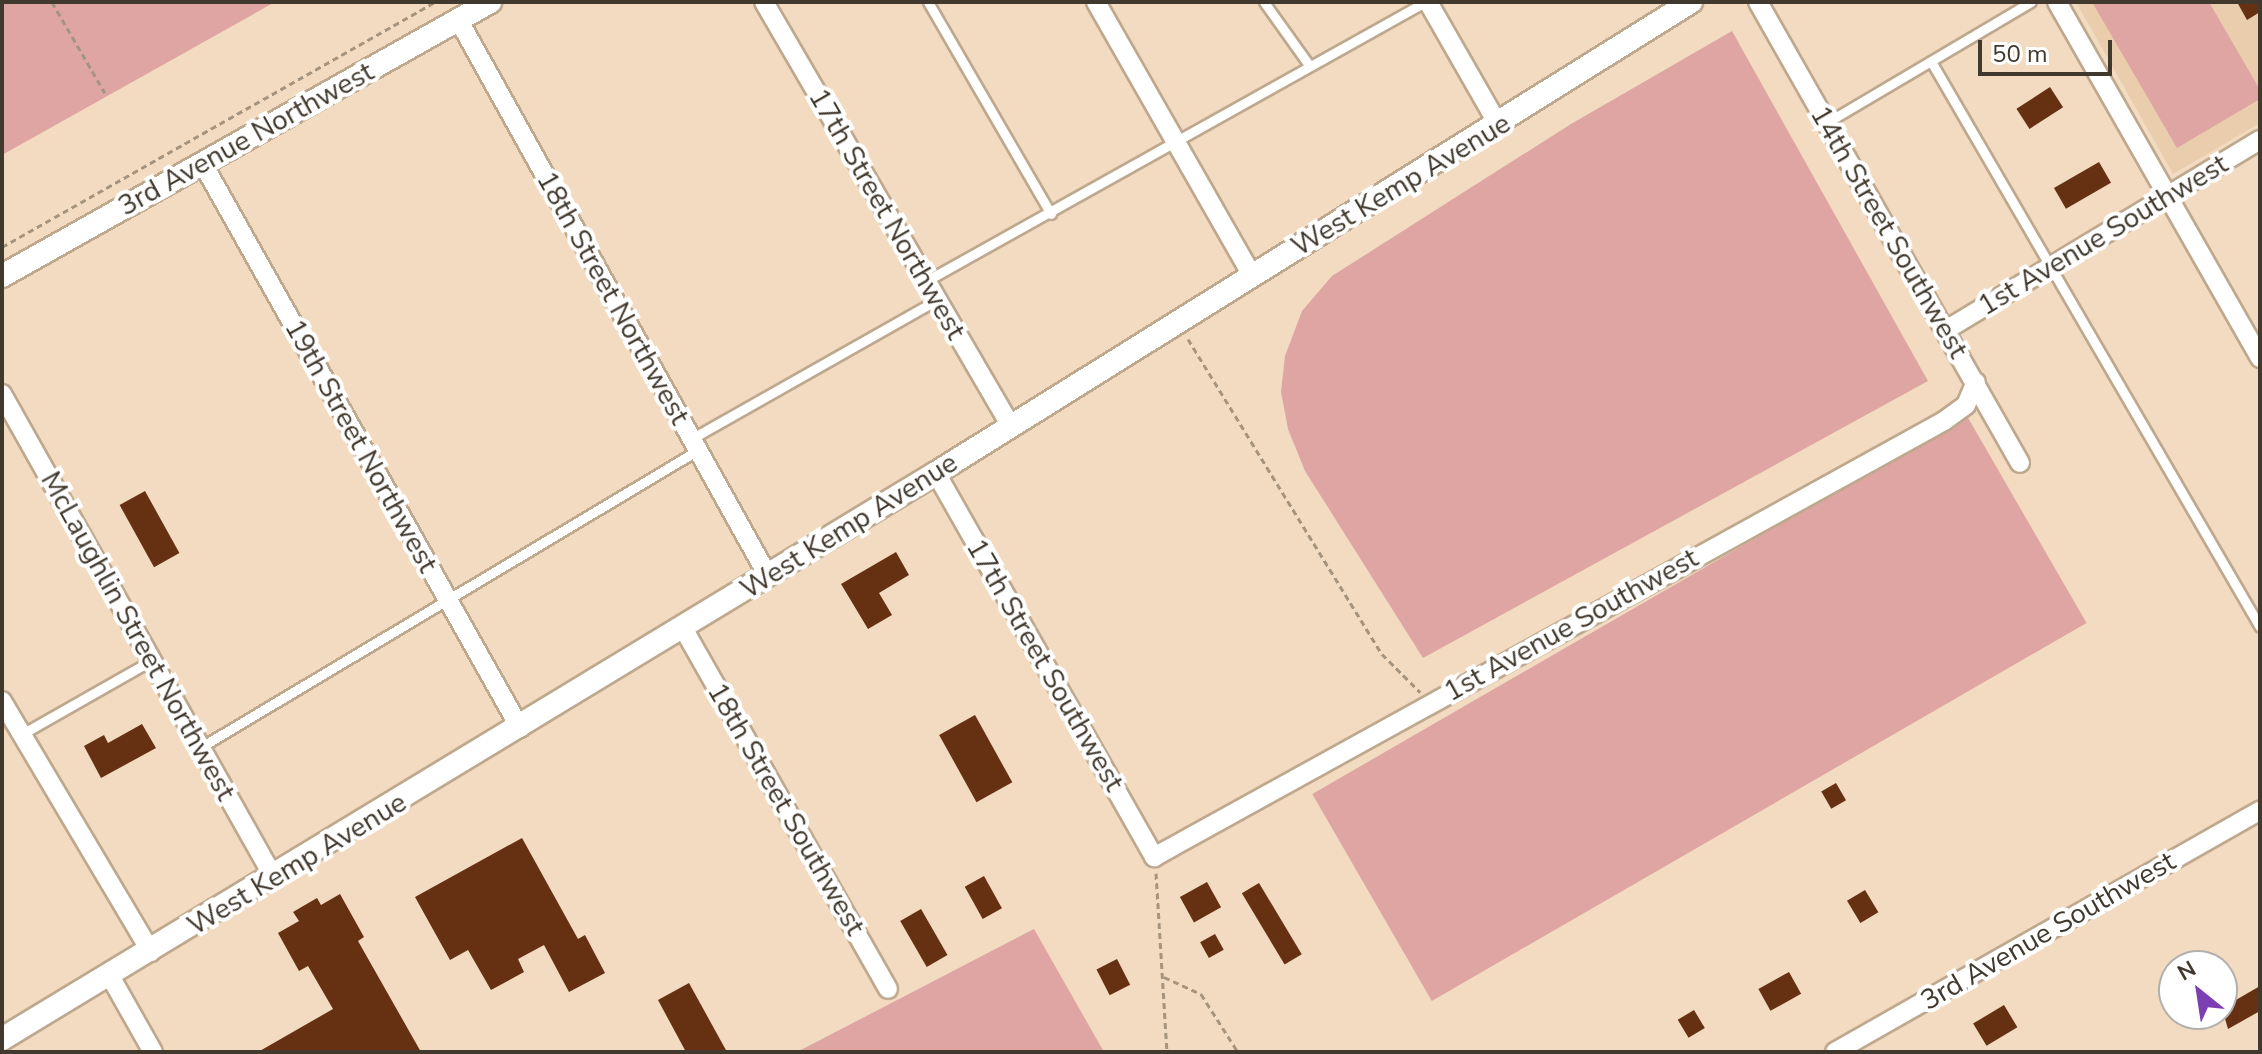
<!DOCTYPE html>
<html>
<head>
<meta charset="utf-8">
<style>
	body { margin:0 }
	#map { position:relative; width:2262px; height:1054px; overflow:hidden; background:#f2dbc0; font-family:"Nunito Sans",sans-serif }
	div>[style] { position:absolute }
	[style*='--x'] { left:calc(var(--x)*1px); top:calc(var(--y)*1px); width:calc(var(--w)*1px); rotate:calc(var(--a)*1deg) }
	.built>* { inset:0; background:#e9cdac }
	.green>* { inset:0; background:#dfa5a3; transform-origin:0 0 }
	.building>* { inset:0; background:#663012; transform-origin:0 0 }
	.path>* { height:3px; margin-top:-1.5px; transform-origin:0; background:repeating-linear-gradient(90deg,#a49480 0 6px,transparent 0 10px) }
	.roads { filter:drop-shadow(2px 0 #bea88e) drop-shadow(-2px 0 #bea88e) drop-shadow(0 2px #bea88e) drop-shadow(0 -2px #bea88e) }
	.service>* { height:9px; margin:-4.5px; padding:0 4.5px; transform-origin:4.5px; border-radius:4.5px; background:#fff }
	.minor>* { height:18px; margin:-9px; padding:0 9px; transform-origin:9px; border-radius:9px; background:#fff }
	.tertiary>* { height:22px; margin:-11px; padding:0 11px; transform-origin:11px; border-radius:11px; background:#fff }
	span { translate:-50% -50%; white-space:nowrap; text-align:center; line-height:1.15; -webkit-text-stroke:8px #fff; paint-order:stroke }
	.street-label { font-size:28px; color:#42392e }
	.frame { position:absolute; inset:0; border:4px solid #42392e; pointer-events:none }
	.north { position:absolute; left:2158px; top:950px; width:80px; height:80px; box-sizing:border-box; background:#fff; border:2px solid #b3b0ab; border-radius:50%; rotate:330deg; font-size:22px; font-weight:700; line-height:32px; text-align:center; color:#42392e }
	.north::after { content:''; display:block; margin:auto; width:28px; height:36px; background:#7c3eb3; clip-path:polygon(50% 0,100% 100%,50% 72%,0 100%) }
	.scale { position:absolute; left:1978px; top:40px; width:134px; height:36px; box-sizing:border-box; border:4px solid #42392e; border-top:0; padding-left:10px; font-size:24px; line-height:28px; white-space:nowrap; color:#42392e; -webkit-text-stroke:6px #fff; paint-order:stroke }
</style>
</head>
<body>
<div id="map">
	<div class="built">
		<i style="clip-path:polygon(2076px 2px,2260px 2px,2260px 123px,2173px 174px)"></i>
	</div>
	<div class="green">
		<i style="clip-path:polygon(2px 2px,275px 2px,2px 155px)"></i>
		<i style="clip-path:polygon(2092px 2px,2209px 2px,2260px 90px,2260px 99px,2177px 148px)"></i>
		<i style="clip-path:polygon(1732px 31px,1928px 381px,1423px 658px,1305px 471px,1288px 429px,1281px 392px,1285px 356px,1302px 311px,1332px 276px,1571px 124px)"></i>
		<i style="left:1967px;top:416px;width:239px;height:756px;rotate:60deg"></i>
		<i style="clip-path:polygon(1034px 929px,1104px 1052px,797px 1052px)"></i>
	</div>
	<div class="building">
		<i style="clip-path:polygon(2237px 2px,2260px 2px,2260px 12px,2247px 20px)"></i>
		<i style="left:2050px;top:87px;width:24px;height:40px;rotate:57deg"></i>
		<i style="left:2099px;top:162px;width:24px;height:52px;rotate:60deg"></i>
		<i style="left:145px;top:491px;width:71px;height:29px;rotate:61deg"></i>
		<i style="clip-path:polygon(896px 552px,909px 575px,879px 593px,892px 615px,868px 629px,841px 584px)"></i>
		<i style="left:975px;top:715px;width:77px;height:41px;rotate:61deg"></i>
		<i style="clip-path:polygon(142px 724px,156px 748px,101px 778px,84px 746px,104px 735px,108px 743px)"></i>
		<i style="left:1836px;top:783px;width:20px;height:17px;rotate:60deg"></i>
		<i style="clip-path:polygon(522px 838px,578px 939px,585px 935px,605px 973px,569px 992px,544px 945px,518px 959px,524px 972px,491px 990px,468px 950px,450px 960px,415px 897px)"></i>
		<i style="left:984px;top:876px;width:37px;height:22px;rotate:61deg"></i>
		<i style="left:1207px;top:882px;width:29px;height:31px;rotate:61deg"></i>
		<i style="left:1259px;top:883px;width:83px;height:20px;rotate:59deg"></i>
		<i style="left:1865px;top:890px;width:26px;height:21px;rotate:59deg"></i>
		<i style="clip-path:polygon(340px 894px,364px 937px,358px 941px,421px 1052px,258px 1052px,333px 1009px,308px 966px,299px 971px,278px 933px,299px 921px,293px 912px,317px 898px,321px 905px)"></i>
		<i style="left:921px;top:909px;width:53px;height:24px;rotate:60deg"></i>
		<i style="left:1215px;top:934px;width:18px;height:17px;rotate:61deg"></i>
		<i style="left:1117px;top:959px;width:29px;height:23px;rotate:63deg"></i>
		<i style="left:1789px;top:972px;width:25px;height:35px;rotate:61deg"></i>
		<i style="clip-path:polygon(689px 983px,727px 1052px,686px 1052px,658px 1000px)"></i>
		<i style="clip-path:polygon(2260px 986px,2260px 1011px,2228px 1029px,2222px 1008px)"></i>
		<i style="left:2004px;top:1005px;width:26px;height:36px;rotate:59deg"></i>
		<i style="left:1694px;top:1010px;width:21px;height:19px;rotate:59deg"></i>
	</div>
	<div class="path">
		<i style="--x:52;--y:2;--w:105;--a:59.8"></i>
		<i style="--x:2;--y:247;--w:498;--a:-29.5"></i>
		<i style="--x:1188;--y:339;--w:370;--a:58.4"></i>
		<i style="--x:1382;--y:654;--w:54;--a:45"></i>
		<i style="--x:1156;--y:873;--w:179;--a:86.5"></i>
		<i style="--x:1164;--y:977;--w:41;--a:24.7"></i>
		<i style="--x:1201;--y:994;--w:69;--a:57.5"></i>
	</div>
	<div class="roads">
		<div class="service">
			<i style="--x:928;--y:2;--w:245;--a:59.9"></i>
			<i style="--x:1264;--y:2;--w:77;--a:54.5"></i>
			<i style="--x:1932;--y:63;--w:652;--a:59.82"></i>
			<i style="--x:1826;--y:123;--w:238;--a:-30.6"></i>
			<i style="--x:926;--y:281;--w:572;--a:-29.21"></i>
			<i style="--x:691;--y:439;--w:283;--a:-29.5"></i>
			<i style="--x:22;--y:734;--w:150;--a:-29.6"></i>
			<i style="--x:201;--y:747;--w:579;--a:-30.86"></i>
		</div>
		<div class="minor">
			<i style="--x:764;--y:2;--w:489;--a:59.8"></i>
			<i style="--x:1096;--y:2;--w:314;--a:60.3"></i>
			<i style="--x:1428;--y:2;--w:143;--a:60.2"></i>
			<i style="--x:1758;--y:2;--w:530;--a:60.39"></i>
			<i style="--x:2057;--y:2;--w:410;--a:60.3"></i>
			<i style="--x:458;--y:19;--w:637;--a:60.9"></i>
			<i style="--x:203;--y:164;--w:647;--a:60.66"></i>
			<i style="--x:1946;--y:330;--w:367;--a:-31.2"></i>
			<i style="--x:2;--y:394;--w:555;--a:60.66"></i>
			<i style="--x:936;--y:473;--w:442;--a:60.4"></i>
			<i style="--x:1154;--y:857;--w:902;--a:-28.89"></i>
			<i style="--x:1944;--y:421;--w:27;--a:-36"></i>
			<i style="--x:1966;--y:405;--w:25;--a:-67"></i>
			<i style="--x:683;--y:628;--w:415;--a:60.4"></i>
			<i style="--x:2;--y:701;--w:292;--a:59.3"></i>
			<i style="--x:110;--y:976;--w:87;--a:60.5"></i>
			<i style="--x:1835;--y:1052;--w:489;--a:-29.6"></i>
		</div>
		<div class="tertiary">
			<i style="--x:2;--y:276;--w:560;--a:-29.31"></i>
			<i style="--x:2;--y:1039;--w:1092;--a:-31.22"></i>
			<i style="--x:936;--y:473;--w:890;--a:-31.96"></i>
		</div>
	</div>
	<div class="street-label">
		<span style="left:246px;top:139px;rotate:-29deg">3rd Avenue Northwest</span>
		<span style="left:1401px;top:185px;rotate:-31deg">West Kemp Avenue</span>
		<span style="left:887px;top:214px;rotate:60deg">17th Street Northwest</span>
		<span style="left:1889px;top:232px;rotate:60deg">14th Street Southwest</span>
		<span style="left:2103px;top:235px;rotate:-31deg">1st Avenue Southwest</span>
		<span style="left:613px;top:298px;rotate:61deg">18th Street Northwest</span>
		<span style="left:361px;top:446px;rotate:61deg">19th Street Northwest</span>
		<span style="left:849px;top:526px;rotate:-32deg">West Kemp Avenue</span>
		<span style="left:1571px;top:625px;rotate:-29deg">1st Avenue Southwest</span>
		<span style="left:138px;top:636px;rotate:61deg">McLaughlin Street Northwest</span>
		<span style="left:1045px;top:665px;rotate:60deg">17th Street Southwest</span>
		<span style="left:786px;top:809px;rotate:60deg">18th Street Southwest</span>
		<span style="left:297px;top:864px;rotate:-31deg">West Kemp Avenue</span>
		<span style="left:2048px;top:931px;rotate:-30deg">3rd Avenue Southwest</span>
	</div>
	<div class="frame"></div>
	<div class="north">N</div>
	<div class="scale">50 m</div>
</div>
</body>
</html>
